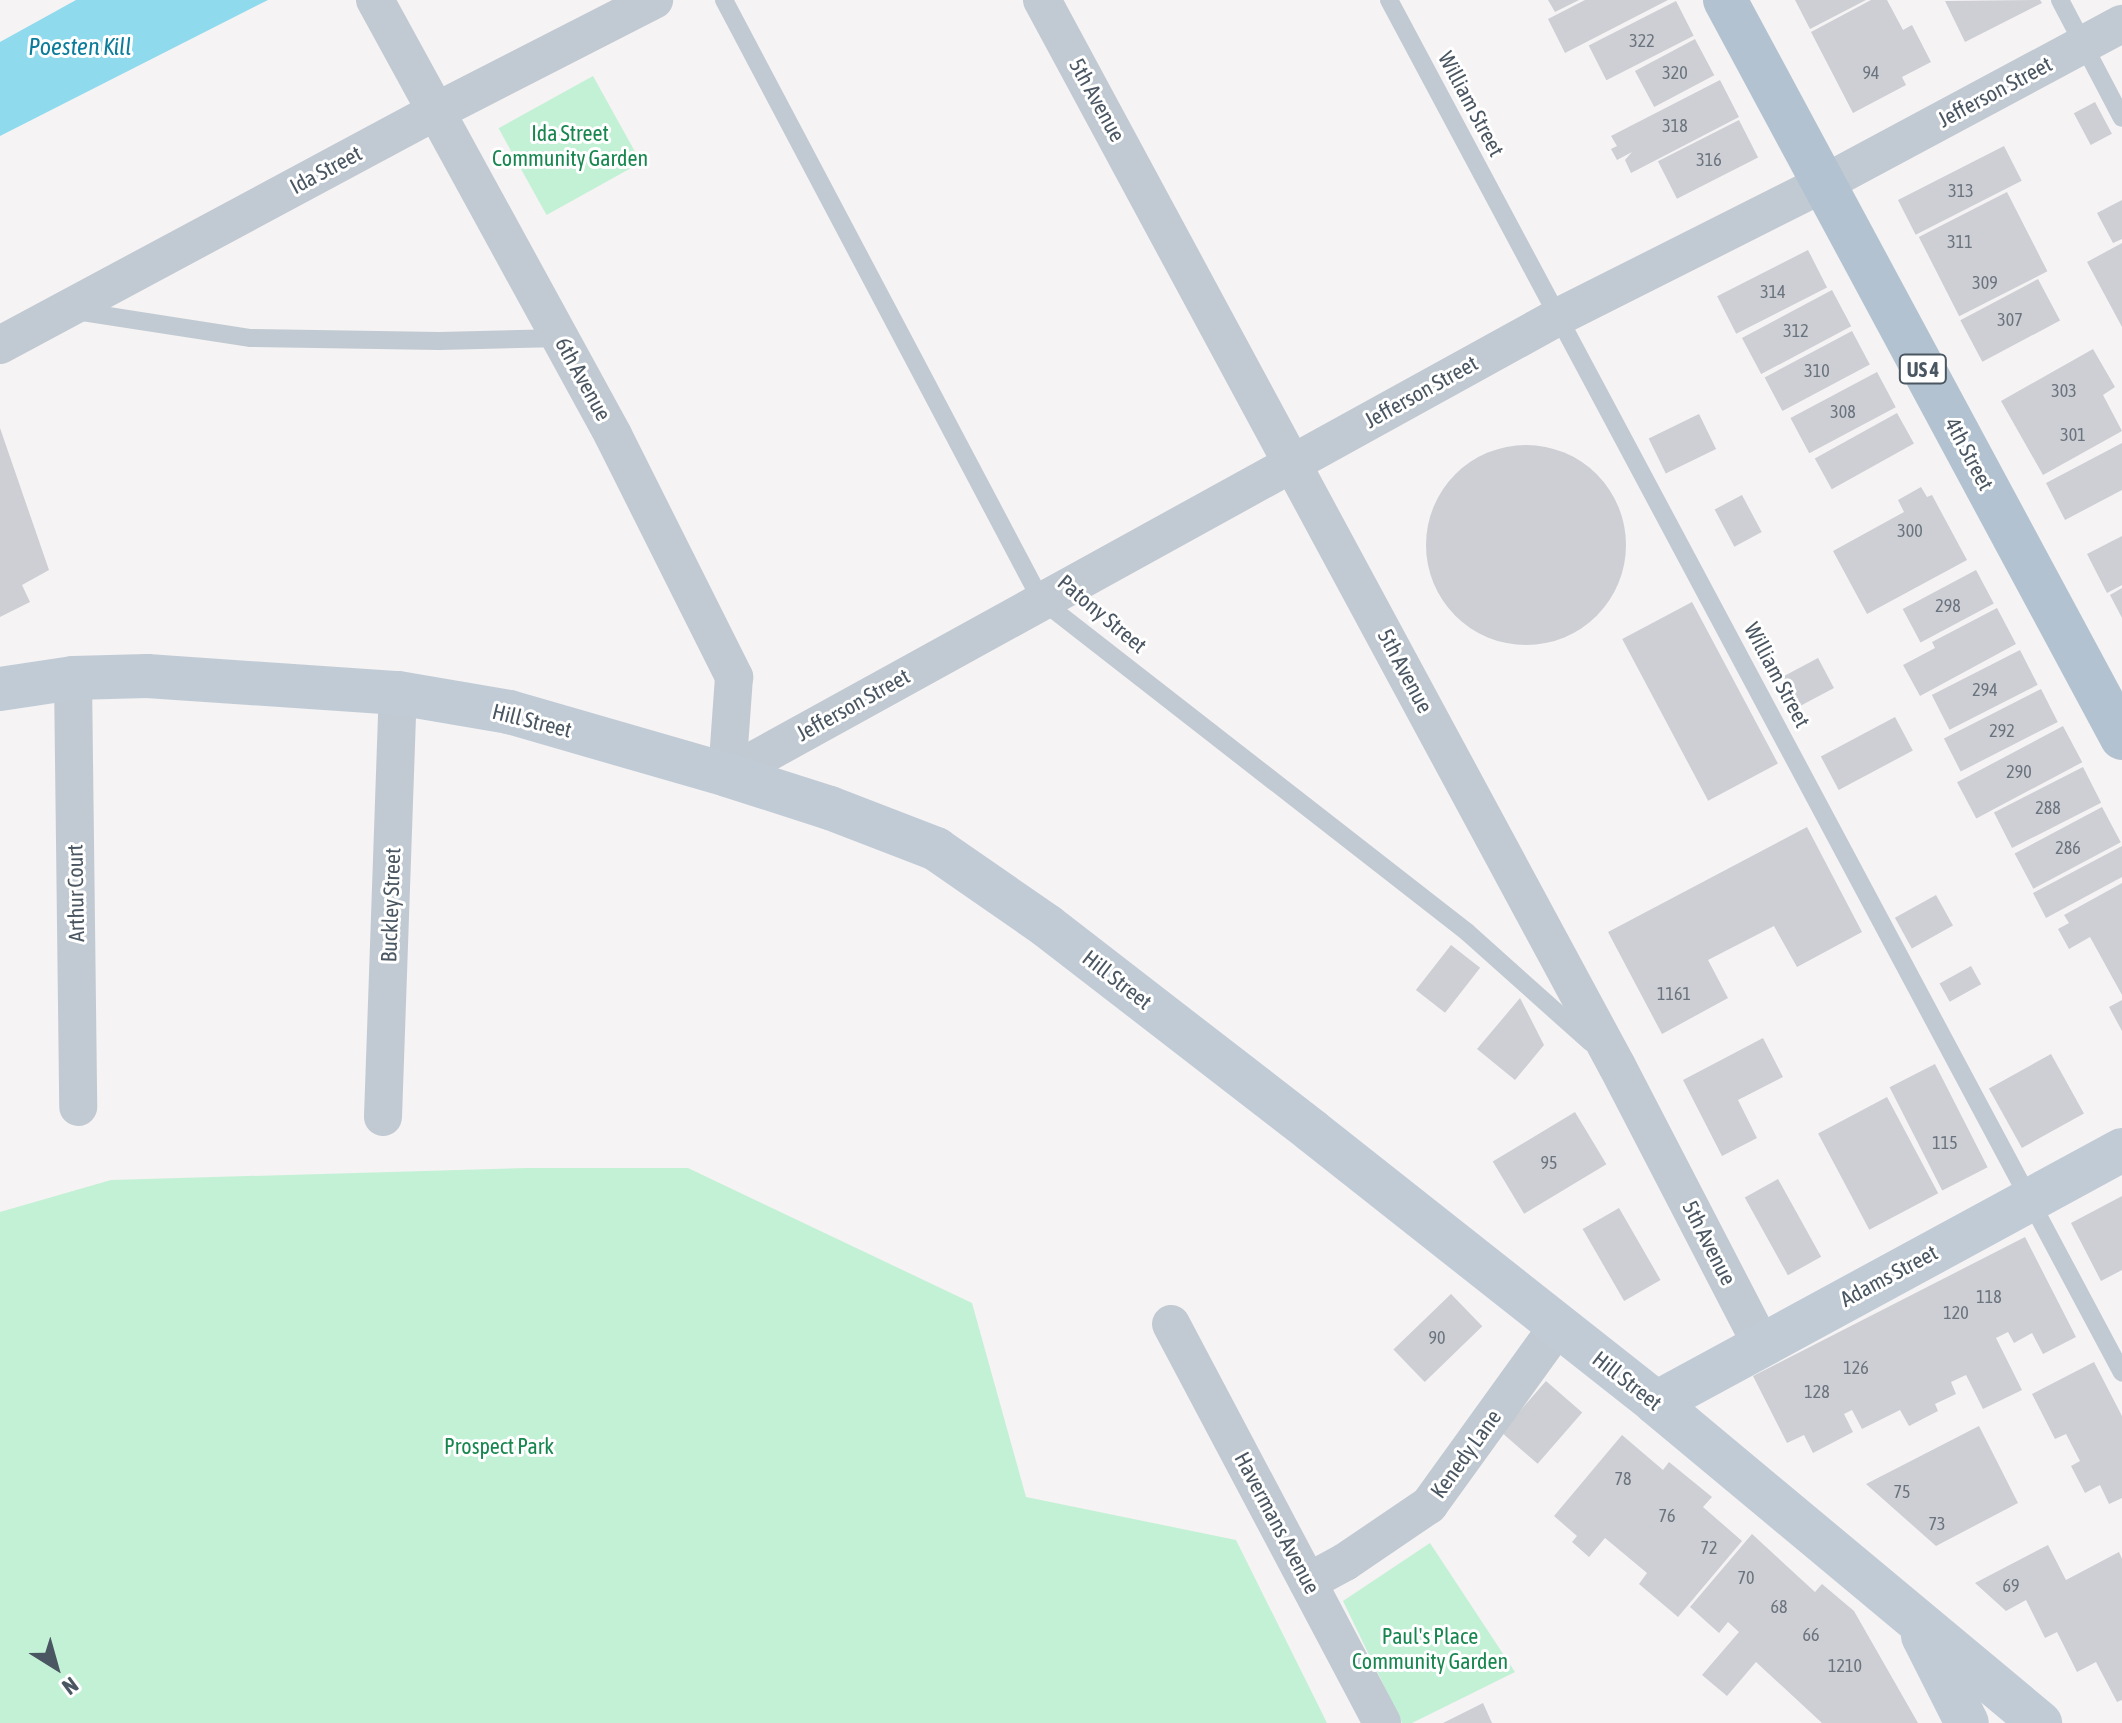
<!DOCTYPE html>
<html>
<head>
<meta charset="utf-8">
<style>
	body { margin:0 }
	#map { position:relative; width:2122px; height:1723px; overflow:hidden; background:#f5f3f3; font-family:"Asap Condensed",sans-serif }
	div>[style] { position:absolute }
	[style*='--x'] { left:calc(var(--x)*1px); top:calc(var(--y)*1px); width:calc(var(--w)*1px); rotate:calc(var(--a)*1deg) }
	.green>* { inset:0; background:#c3f1d5; transform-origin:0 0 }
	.water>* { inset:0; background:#90daee }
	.building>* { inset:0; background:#cdcfd5; transform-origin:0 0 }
	.round { border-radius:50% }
	.lane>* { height:18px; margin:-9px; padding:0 9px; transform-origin:9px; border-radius:9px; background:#c1cad2 }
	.street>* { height:38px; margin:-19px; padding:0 19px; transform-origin:19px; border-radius:19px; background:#c1cad2 }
	.secondary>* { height:44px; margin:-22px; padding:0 22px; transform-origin:22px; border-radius:22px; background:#c1cbd6 }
	.primary>* { height:44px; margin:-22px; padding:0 22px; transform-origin:22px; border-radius:22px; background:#b3c2d1 }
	span { translate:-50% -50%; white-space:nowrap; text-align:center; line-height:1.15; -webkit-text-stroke:6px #fff; paint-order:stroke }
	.number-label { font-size:18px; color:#6b747e }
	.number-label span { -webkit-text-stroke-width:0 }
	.shield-label span { padding:2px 6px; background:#fff; border:2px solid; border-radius:6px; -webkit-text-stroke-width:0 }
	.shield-label { font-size:20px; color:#4a5661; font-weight:700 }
	.street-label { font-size:22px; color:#4a5661 }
	.park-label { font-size:22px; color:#17864f }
	.water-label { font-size:24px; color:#0c7c9b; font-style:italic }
	.north { position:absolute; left:16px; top:1627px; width:80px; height:80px; -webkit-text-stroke:6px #fff; paint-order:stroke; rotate:143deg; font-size:22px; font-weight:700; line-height:32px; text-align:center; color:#4a5661 }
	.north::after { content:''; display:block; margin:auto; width:28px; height:36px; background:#4a5661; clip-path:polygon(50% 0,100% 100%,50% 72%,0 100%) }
</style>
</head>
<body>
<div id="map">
	<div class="green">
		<i style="left:593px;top:76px;width:99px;height:108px;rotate:61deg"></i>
		<i style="clip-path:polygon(528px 1168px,688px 1168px,972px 1303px,1026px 1497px,1236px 1540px,1327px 1723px,0 1723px,0 1212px,111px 1180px)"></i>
		<i style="clip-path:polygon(1430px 1543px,1515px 1672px,1412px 1723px,1402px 1723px,1343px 1601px)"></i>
	</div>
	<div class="water">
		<i style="clip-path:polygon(76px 0,268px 0,0 136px,0 42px)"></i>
	</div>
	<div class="building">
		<i style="clip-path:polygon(1548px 0,1579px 0,1555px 12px)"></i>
		<i style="clip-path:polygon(1585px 0,1668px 0,1565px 53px,1548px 19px)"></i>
		<i style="clip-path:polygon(1795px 0,1866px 0,1810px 29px)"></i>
		<i style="clip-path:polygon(1871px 0,1887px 0,1903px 30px,1912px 25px,1931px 62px,1902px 77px,1906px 85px,1853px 113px,1811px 32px)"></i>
		<i style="clip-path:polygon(2040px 0,2042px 3px,1965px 42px,1945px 1px)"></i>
		<i style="left:1676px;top:1px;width:39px;height:98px;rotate:63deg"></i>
		<i style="left:1695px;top:39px;width:41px;height:68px;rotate:62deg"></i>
		<i style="clip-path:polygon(1720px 80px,1739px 117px,1631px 173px,1625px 160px,1632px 152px,1617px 160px,1611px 149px,1617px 146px,1611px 136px)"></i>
		<i style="left:2095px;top:102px;width:36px;height:24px;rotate:62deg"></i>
		<i style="left:1739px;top:120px;width:42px;height:91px;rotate:63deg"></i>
		<i style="left:2004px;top:146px;width:39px;height:119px;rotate:63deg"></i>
		<i style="left:2007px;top:192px;width:89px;height:99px;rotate:63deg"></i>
		<i style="clip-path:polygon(2122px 200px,2122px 239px,2113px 243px,2097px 213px)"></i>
		<i style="clip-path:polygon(2122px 243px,2122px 327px,2087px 262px)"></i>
		<i style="left:1808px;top:250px;width:42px;height:102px;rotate:63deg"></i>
		<i style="left:2038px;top:279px;width:47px;height:88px;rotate:62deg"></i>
		<i style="left:1832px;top:290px;width:41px;height:102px;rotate:62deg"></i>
		<i style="left:1852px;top:331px;width:38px;height:99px;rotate:62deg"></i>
		<i style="clip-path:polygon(2093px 349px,2115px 387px,2103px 395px,2122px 431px,2043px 475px,2001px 401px)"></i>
		<i style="left:1877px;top:372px;width:40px;height:98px;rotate:62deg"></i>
		<i style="left:1897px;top:413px;width:35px;height:94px;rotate:61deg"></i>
		<i style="left:1699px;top:414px;width:39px;height:56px;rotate:64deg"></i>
		<i style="clip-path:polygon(0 428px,49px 570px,22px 585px,30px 602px,0 617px)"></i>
		<i style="clip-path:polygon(2122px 443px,2122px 490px,2065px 520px,2046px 483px)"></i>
		<i class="round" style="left:1426px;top:445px;width:200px;height:200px"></i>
		<i style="clip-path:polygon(1921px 487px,1927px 497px,1932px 495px,1967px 560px,1867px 614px,1833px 551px,1904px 512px,1898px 500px)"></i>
		<i style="left:1742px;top:495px;width:42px;height:31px;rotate:62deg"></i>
		<i style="clip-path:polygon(2122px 536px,2122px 585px,2107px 593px,2087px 554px)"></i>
		<i style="left:1976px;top:570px;width:38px;height:83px;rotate:62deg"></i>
		<i style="clip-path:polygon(2122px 588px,2122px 618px,2110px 595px)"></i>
		<i style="left:1692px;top:602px;width:183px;height:79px;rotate:62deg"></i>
		<i style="clip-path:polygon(1997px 608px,2016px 644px,1920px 696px,1903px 665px,1935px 648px,1932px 642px)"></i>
		<i style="left:2020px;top:650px;width:39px;height:99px;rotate:63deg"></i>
		<i style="left:1818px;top:658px;width:34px;height:41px;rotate:62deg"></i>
		<i style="left:2041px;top:689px;width:37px;height:109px;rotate:63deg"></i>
		<i style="left:1895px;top:717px;width:38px;height:84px;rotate:62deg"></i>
		<i style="left:2063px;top:726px;width:41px;height:120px;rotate:62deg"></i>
		<i style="left:2083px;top:767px;width:40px;height:100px;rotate:63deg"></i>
		<i style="left:2102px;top:807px;width:40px;height:99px;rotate:62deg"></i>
		<i style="clip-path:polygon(1807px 827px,1862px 932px,1797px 967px,1774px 926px,1708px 960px,1728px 998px,1662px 1034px,1608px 932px)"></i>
		<i style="clip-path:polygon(2122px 846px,2122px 877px,2046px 918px,2033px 893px)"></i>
		<i style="clip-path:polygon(2122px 883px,2122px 995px,2090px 937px,2069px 949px,2058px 929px,2069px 923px,2064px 915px)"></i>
		<i style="left:1936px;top:895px;width:35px;height:47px;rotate:61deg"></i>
		<i style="left:1451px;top:945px;width:37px;height:57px;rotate:38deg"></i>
		<i style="left:1971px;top:966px;width:21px;height:36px;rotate:61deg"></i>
		<i style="clip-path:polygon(1520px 998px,1544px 1045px,1515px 1080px,1477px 1049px)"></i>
		<i style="clip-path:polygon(2122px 1000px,2122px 1031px,2109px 1007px)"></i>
		<i style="clip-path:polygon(1763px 1038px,1783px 1077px,1738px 1100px,1757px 1138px,1722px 1156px,1683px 1080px)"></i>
		<i style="left:2051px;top:1054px;width:68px;height:71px;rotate:61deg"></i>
		<i style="left:1935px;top:1064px;width:116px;height:51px;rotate:63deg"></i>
		<i style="left:1887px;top:1097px;width:109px;height:78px;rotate:62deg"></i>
		<i style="left:1575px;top:1112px;width:61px;height:96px;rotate:59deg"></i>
		<i style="left:1778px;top:1179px;width:89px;height:38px;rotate:61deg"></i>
		<i style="clip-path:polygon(2122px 1196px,2122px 1270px,2101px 1281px,2071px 1223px)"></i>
		<i style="left:1619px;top:1208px;width:83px;height:42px;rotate:60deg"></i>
		<i style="clip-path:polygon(2025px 1237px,2076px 1337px,2043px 1354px,2032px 1333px,2014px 1343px,2008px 1332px,1996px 1338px,2022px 1390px,1983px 1409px,1966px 1375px,1951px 1382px,1956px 1394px,1935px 1404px,1938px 1411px,1909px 1426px,1900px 1410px,1862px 1429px,1852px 1410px,1844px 1414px,1853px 1432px,1813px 1453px,1804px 1435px,1787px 1443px,1753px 1376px)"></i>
		<i style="left:1451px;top:1294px;width:45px;height:80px;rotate:46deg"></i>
		<i style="clip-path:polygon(2094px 1362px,2122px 1416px,2122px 1498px,2109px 1504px,2100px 1485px,2085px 1493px,2071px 1466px,2080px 1461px,2066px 1434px,2055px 1439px,2032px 1394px)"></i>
		<i style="left:1546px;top:1381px;width:48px;height:68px;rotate:41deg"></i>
		<i style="clip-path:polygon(1979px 1426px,2018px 1503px,1936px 1546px,1866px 1484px)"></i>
		<i style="clip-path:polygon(1622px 1435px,1663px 1470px,1669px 1462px,1712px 1497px,1703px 1507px,1742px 1541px,1678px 1617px,1639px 1584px,1647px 1573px,1605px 1538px,1589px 1557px,1572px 1542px,1577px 1536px,1554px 1516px)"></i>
		<i style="clip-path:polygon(1752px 1534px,1815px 1592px,1822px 1584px,1854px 1611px,1918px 1723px,1822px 1723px,1756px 1662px,1727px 1696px,1702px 1675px,1739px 1632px,1728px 1622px,1719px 1633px,1690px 1607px)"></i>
		<i style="clip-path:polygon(2048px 1545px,2066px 1580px,2119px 1552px,2122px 1559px,2122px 1700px,2117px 1702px,2096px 1662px,2077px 1672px,2057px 1632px,2045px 1638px,2026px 1600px,2006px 1611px,1975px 1583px)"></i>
		<i style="clip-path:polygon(1483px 1703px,1492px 1723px,1443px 1723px)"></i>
	</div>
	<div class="lane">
		<i style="--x:724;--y:0;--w:679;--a:62.15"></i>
		<i style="--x:1041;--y:600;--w:540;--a:37.93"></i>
		<i style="--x:1467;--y:932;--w:166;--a:41.8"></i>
		<i style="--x:1389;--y:0;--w:1556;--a:61.9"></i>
		<i style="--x:2060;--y:0;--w:133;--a:62.3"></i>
		<i style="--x:76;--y:311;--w:177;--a:8.8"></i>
		<i style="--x:251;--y:338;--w:188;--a:0.9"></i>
		<i style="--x:439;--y:341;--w:122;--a:-1.4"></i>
	</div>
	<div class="street">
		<i style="--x:375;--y:0;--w:496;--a:61.3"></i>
		<i style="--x:613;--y:435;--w:271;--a:63.4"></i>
		<i style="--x:734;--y:677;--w:98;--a:94.1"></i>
		<i style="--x:1042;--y:0;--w:1211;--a:61.66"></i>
		<i style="--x:1617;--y:1066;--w:313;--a:62.6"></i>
		<i style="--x:0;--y:345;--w:496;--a:-28.2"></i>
		<i style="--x:437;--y:111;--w:244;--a:-27.1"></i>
		<i style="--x:73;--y:678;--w:429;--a:89.3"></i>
		<i style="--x:727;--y:775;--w:949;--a:-28.86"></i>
		<i style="--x:1558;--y:317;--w:297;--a:-26.7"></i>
		<i style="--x:1823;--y:184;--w:339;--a:-28.2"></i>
		<i style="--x:383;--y:1117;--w:424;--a:-88"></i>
		<i style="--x:1171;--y:1324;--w:451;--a:62.1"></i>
		<i style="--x:1308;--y:1582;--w:42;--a:-28.4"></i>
		<i style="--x:1345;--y:1562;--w:102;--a:-34.2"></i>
		<i style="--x:1429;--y:1505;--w:221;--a:-54.2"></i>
	</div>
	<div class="secondary">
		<i style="--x:0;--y:689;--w:74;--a:-8.6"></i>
		<i style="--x:73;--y:678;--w:74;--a:-1.5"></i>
		<i style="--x:147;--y:676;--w:252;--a:3.9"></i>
		<i style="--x:398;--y:693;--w:113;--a:9.7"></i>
		<i style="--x:509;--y:712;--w:227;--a:16.1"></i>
		<i style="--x:727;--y:775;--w:108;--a:17.8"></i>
		<i style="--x:830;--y:808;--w:114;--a:21.1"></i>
		<i style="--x:936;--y:849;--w:135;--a:34.7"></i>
		<i style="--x:1047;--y:926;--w:335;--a:37.7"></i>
		<i style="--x:1312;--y:1131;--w:439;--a:38.3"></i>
		<i style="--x:1656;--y:1403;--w:500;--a:39.8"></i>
		<i style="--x:1656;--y:1403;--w:530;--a:-28.5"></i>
		<i style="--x:1923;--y:1636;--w:97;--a:63.2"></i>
	</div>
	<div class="primary">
		<i style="--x:1725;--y:0;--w:838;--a:61.72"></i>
	</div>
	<div class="number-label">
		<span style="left:1642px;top:41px">322</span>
		<span style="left:1675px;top:73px">320</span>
		<span style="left:1871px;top:73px">94</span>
		<span style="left:1675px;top:126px">318</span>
		<span style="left:1709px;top:160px">316</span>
		<span style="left:1961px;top:191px">313</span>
		<span style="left:1960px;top:242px">311</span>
		<span style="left:1985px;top:283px">309</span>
		<span style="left:1773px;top:292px">314</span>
		<span style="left:2010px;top:320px">307</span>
		<span style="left:1796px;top:331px">312</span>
		<span style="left:1817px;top:371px">310</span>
		<span style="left:2064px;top:391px">303</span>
		<span style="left:1843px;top:412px">308</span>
		<span style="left:2073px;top:435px">301</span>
		<span style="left:1910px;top:531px">300</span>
		<span style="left:1948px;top:606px">298</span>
		<span style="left:1985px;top:690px">294</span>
		<span style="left:2002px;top:731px">292</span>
		<span style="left:2019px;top:772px">290</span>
		<span style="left:2048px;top:808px">288</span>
		<span style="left:2068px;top:848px">286</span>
		<span style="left:1674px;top:994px">1161</span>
		<span style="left:1945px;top:1143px">115</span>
		<span style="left:1549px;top:1163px">95</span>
		<span style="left:1989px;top:1297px">118</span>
		<span style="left:1956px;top:1313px">120</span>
		<span style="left:1437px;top:1338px">90</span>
		<span style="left:1856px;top:1368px">126</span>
		<span style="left:1817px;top:1392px">128</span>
		<span style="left:1623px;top:1479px">78</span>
		<span style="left:1902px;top:1492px">75</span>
		<span style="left:1667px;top:1516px">76</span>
		<span style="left:1937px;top:1524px">73</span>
		<span style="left:1709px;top:1548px">72</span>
		<span style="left:1746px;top:1578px">70</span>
		<span style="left:2011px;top:1586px">69</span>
		<span style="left:1779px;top:1607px">68</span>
		<span style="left:1811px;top:1635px">66</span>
		<span style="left:1845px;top:1666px">1210</span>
	</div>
	<div class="shield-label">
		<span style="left:1923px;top:369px">US 4</span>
	</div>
	<div class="street-label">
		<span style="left:1995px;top:92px;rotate:-28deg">Jefferson Street</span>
		<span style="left:1097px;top:100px;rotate:61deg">5th Avenue</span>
		<span style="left:1471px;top:104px;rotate:62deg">William Street</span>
		<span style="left:326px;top:170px;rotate:-28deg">Ida Street</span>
		<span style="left:583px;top:379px;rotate:61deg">6th Avenue</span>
		<span style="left:1421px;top:392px;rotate:-29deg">Jefferson Street</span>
		<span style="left:1969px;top:454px;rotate:62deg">4th Street</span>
		<span style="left:1102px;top:614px;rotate:40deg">Patony Street</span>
		<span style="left:1405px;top:671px;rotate:62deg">5th Avenue</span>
		<span style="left:1777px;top:675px;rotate:62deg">William Street</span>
		<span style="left:853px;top:705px;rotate:-29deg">Jefferson Street</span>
		<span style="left:532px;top:721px;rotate:14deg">Hill Street</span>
		<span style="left:76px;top:893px;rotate:-91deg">Arthur Court</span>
		<span style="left:391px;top:905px;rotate:-88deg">Buckley Street</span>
		<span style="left:1117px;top:980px;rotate:38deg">Hill Street</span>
		<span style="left:1709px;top:1243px;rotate:63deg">5th Avenue</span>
		<span style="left:1889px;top:1276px;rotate:-28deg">Adams Street</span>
		<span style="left:1627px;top:1381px;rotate:38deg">Hill Street</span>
		<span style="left:1466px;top:1454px;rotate:-54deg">Kenedy Lane</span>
		<span style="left:1277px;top:1523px;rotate:62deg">Havermans Avenue</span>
	</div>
	<div class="park-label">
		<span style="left:570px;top:146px">Ida Street<br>Community Garden</span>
		<span style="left:499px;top:1447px">Prospect Park</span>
		<span style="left:1430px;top:1649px">Paul's Place<br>Community Garden</span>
	</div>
	<div class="water-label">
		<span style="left:80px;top:47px">Poesten Kill</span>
	</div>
	<div class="north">N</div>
</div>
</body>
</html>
